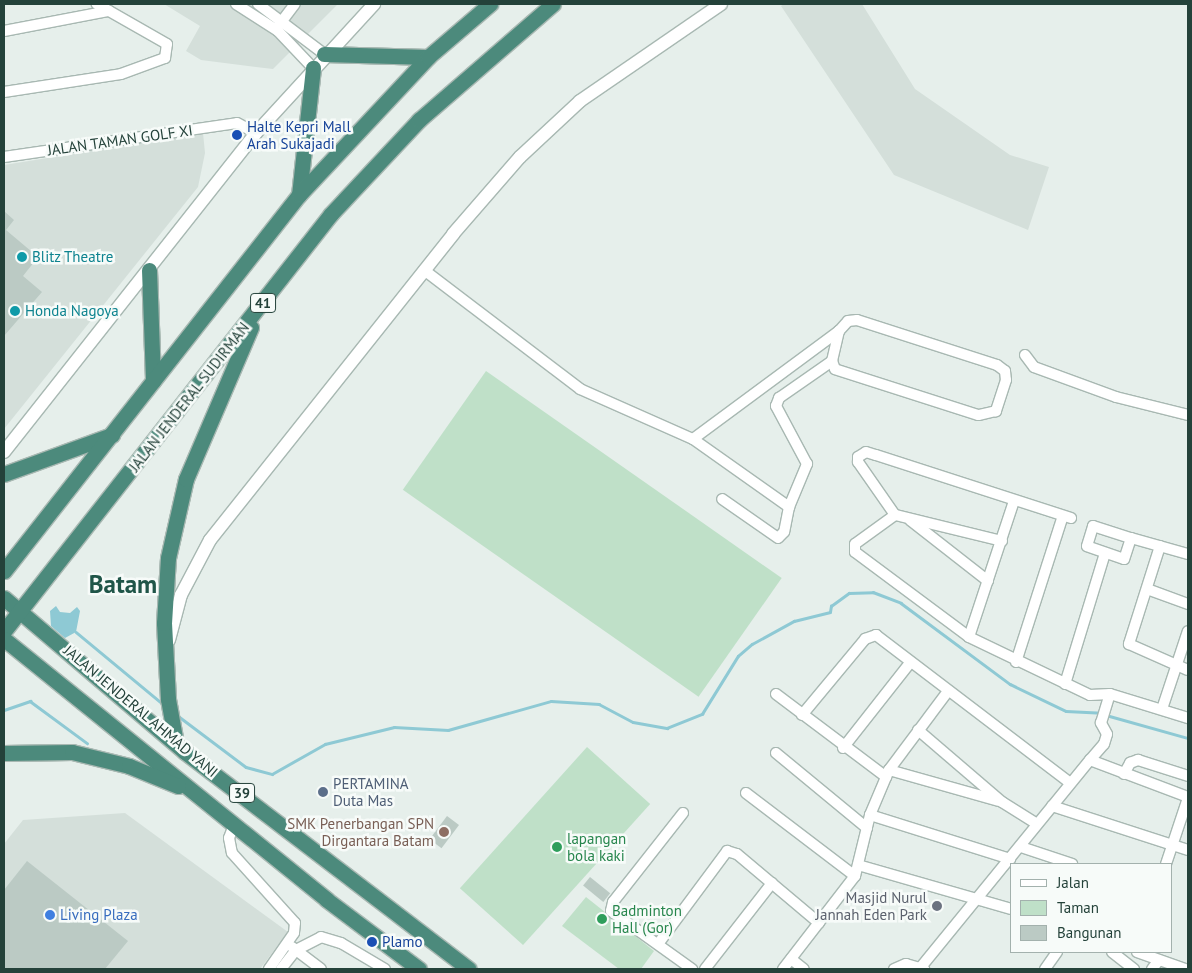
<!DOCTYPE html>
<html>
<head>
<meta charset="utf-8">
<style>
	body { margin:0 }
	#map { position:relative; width:1192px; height:973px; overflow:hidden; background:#e6efeb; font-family:"PT Sans",sans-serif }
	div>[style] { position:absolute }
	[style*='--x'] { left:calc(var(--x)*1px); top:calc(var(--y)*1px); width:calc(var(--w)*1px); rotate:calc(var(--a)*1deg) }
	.built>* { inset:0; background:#d4dfda }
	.green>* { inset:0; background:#bfe0c8; transform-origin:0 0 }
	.water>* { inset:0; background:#8ec9d4 }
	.stream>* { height:2.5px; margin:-1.25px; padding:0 1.25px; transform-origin:1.25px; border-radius:1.25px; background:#8ec9d4 }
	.building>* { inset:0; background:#bbcac4; transform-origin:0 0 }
	.roads { filter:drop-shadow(1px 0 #a8b8b2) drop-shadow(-1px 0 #a8b8b2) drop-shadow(0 1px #a8b8b2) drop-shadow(0 -1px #a8b8b2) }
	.minor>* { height:10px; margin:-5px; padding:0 5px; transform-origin:5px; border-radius:5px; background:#fff }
	.tertiary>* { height:12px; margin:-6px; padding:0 6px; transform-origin:6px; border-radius:6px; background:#fff }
	.trunk>* { height:15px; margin:-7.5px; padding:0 7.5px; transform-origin:7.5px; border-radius:7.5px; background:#4c8a7c }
	.dots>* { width:14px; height:14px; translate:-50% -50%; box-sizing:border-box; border:2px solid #f7fbf9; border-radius:50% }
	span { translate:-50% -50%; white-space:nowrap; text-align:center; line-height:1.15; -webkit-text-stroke:5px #f7fbf9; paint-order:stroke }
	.shield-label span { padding:1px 4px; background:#f7fbf9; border:1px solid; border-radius:4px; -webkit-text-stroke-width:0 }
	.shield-label { font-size:14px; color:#24423a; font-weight:700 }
	.transit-label { font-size:15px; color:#164399 }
	.left { translate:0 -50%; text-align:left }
	.street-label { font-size:15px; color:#24423a }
	.culture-label { font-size:15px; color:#0d838f }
	.service-label { font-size:15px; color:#4e5e75 }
	.education-label { font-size:15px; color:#785e54 }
	.right { translate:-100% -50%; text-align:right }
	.leisure-label { font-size:15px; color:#27864d }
	.worship-label { font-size:15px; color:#5b616d }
	.shop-label { font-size:15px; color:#366cbe }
	.town-label { font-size:25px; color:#1f5548; font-weight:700 }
	.frame { position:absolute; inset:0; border:5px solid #24423a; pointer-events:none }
	.legend { position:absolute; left:1010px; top:863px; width:162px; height:90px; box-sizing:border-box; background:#f7fbf9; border:1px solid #a3b1ad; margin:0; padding:6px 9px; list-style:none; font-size:15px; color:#24423a }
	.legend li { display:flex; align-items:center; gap:10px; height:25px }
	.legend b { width:25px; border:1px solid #a3b1ad }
</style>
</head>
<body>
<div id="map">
	<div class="built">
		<i style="clip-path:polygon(164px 4px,338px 4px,273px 69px,201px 60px,186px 51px,200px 26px)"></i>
		<i style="clip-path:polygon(784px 4px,862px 4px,915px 89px,1010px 155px,1049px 167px,1028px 230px,894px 175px,781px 6px)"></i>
		<i style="clip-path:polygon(203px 133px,205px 153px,198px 187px,4px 429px,4px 165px)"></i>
		<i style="clip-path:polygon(125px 813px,288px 932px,260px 969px,4px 969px,4px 844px,23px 820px)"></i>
	</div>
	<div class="green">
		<i style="left:486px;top:371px;width:361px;height:145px;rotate:35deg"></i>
		<i style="left:587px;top:747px;width:85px;height:190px;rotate:42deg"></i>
		<i style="clip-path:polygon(586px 897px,654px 951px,641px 969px,619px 969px,562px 926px)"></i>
	</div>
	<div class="water">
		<i style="clip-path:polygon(56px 606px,60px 612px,70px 613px,77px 607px,80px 611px,76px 632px,65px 638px,51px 626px,50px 611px)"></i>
	</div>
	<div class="stream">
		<i style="--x:76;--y:632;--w:113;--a:39.6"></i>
		<i style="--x:4;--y:710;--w:28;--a:-19"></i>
		<i style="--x:30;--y:701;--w:71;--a:36.4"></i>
		<i style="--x:177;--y:715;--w:86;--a:37"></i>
		<i style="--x:246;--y:767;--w:27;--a:15"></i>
		<i style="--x:272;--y:774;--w:61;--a:-29.5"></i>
		<i style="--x:325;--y:744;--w:71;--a:-13.8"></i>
		<i style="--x:394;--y:727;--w:54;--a:3.2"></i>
		<i style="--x:448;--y:730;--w:107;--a:-15.7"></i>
		<i style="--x:551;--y:701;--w:48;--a:3.6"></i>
		<i style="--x:599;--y:704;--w:38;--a:28"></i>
		<i style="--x:633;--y:722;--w:35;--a:10"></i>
		<i style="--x:667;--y:728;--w:38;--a:-22"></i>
		<i style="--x:702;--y:714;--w:68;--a:-58.2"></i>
		<i style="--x:738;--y:656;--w:18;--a:-41"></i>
		<i style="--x:752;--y:644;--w:48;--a:-28.7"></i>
		<i style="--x:794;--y:621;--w:37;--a:-14"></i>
		<i style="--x:830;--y:612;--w:6;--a:-81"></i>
		<i style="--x:831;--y:606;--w:22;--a:-36"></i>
		<i style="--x:849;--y:593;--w:24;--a:-2"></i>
		<i style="--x:873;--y:592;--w:30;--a:21"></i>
		<i style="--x:901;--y:603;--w:136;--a:36.6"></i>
		<i style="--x:1010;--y:684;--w:62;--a:25.7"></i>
		<i style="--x:1066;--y:711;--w:35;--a:3"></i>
		<i style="--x:1106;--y:715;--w:85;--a:15.7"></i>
	</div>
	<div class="building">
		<i style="clip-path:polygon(4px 211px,14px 220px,6px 230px,38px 257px,23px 276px,42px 292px,4px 336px)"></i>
		<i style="left:447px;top:816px;width:15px;height:29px;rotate:37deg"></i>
		<i style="clip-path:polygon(27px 861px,128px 941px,105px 969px,4px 969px,4px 890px)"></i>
		<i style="left:590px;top:877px;width:26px;height:11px;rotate:39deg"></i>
	</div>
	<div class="roads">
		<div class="minor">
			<i style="--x:236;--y:4;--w:50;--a:32.7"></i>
			<i style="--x:278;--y:31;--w:51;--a:46.6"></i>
			<i style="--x:258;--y:4;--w:83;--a:37.1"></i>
			<i style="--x:279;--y:25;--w:26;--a:-53"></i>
			<i style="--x:4;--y:31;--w:107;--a:-10.8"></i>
			<i style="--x:4;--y:92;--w:118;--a:-8.7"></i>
			<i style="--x:121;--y:74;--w:47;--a:-20"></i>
			<i style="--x:165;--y:58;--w:14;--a:-82"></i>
			<i style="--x:167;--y:44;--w:81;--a:-150.3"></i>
			<i style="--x:4;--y:157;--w:235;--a:-8.3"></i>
			<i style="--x:237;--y:123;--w:21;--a:28"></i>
			<i style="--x:424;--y:270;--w:196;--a:37.3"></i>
			<i style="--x:580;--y:389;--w:124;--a:23.9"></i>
			<i style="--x:693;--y:439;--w:182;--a:-36.5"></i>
			<i style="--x:857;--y:320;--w:147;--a:17.8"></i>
			<i style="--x:997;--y:365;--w:10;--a:37"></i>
			<i style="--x:1005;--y:371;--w:9;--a:84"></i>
			<i style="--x:1006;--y:380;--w:33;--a:108"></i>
			<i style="--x:996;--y:411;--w:18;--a:167"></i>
			<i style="--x:978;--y:415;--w:150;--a:-162.2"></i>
			<i style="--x:835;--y:369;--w:9;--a:-111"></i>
			<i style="--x:832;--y:361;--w:31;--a:-77"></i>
			<i style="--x:839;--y:331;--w:13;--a:-48"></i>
			<i style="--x:848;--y:321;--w:9;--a:-6"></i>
			<i style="--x:1025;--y:355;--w:15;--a:53"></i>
			<i style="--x:1034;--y:367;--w:87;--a:20.1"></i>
			<i style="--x:1116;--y:397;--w:74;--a:14"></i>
			<i style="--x:693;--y:439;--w:118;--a:35.3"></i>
			<i style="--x:789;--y:507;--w:25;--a:101"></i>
			<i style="--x:784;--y:532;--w:8;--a:135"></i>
			<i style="--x:778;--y:538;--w:68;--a:-145.1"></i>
			<i style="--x:789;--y:507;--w:47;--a:-67.3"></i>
			<i style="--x:807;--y:464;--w:66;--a:-118.1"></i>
			<i style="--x:776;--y:406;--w:9;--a:-69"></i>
			<i style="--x:779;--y:398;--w:65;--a:-34.9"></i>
			<i style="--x:895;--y:515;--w:49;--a:144.1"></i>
			<i style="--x:855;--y:544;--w:8;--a:90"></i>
			<i style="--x:855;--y:552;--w:142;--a:36.7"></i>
			<i style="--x:969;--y:637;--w:134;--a:25.6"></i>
			<i style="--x:1090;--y:695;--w:20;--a:-3"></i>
			<i style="--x:1110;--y:694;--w:82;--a:17.1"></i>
			<i style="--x:910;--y:520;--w:99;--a:38"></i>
			<i style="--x:1093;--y:526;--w:40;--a:18"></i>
			<i style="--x:1131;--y:538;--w:22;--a:108"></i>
			<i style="--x:1124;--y:559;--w:39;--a:-161"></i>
			<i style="--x:1087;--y:546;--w:21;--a:-73"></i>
			<i style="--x:1131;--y:538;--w:59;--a:15.7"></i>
			<i style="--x:1002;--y:541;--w:110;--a:-166.3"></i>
			<i style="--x:895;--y:515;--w:65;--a:-124.9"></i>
			<i style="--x:858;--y:462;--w:5;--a:-90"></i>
			<i style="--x:858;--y:457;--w:9;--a:-32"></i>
			<i style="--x:866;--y:452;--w:10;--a:17"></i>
			<i style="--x:876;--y:455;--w:205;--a:17.9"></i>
			<i style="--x:1160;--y:546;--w:103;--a:107.6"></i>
			<i style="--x:1129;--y:644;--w:64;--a:23.8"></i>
			<i style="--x:1147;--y:589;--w:44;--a:20.1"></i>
			<i style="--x:969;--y:637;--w:143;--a:-71.7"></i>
			<i style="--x:1016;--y:662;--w:153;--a:-72.2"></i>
			<i style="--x:1065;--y:684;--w:137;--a:-73"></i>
			<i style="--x:776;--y:694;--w:138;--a:37"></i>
			<i style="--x:1162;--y:709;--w:82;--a:-71.6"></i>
			<i style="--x:802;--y:715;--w:99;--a:-50.3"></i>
			<i style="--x:865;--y:639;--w:12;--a:-20"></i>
			<i style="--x:876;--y:635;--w:243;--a:37.3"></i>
			<i style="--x:918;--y:730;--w:111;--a:40.6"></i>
			<i style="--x:1002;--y:802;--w:41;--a:32.2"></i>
			<i style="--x:843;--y:748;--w:108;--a:-51.8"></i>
			<i style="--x:776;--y:753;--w:118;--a:39.5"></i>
			<i style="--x:1090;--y:760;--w:21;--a:-49"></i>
			<i style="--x:1104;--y:744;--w:10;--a:-73"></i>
			<i style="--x:1107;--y:734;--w:13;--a:-119"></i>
			<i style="--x:1101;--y:723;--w:30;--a:-73"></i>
			<i style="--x:889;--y:770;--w:114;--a:15.7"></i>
			<i style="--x:1124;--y:774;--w:13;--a:-61"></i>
			<i style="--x:1130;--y:763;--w:9;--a:-21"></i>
			<i style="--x:1138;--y:760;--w:52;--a:17.7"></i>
			<i style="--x:746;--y:793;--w:137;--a:37.3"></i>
			<i style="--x:855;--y:876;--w:63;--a:-76.2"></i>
			<i style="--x:870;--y:815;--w:49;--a:-67.1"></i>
			<i style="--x:889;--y:770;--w:99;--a:-53.2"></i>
			<i style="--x:1052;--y:806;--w:143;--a:17.9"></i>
			<i style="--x:683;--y:813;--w:113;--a:128.2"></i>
			<i style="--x:613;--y:902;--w:9;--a:103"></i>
			<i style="--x:611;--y:911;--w:100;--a:35.6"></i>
			<i style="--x:870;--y:815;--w:147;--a:17.4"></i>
			<i style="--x:234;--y:825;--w:14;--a:111"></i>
			<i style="--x:229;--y:838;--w:15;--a:79"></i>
			<i style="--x:232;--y:853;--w:94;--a:48"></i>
			<i style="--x:295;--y:923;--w:10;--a:96"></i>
			<i style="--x:294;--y:933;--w:44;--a:124.8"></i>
			<i style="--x:1021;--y:847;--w:54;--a:18.4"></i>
			<i style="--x:1166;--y:864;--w:70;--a:-71.6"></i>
			<i style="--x:858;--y:865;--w:159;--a:16"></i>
			<i style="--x:658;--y:944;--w:116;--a:-53.4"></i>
			<i style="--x:727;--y:851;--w:10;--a:17"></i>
			<i style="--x:737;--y:854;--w:107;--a:40.1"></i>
			<i style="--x:292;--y:947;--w:36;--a:37"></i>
			<i style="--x:1112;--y:952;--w:28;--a:38"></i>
			<i style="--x:1137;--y:952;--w:51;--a:19.5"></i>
			<i style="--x:791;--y:959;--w:16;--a:38"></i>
			<i style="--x:921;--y:967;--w:267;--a:-50.8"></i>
			<i style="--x:1090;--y:760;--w:105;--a:20.7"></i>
			<i style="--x:281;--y:969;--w:24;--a:-52"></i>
			<i style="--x:296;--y:950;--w:28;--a:-27"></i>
			<i style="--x:321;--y:937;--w:21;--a:17"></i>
			<i style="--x:341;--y:943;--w:51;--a:30.6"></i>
			<i style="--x:705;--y:969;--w:109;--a:-52.1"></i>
			<i style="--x:783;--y:969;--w:118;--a:-52.3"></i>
			<i style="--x:894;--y:969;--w:13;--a:-23"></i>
			<i style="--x:906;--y:964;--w:19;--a:16"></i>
			<i style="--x:1045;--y:969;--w:21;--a:-55"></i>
			<i style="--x:1152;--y:969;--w:11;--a:-52"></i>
		</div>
		<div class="tertiary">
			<i style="--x:4;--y:452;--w:407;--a:-51.7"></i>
			<i style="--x:256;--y:133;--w:175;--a:-47.5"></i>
			<i style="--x:169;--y:640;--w:47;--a:-75.1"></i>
			<i style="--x:181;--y:595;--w:62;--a:-62.2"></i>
			<i style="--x:210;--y:540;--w:391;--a:-51.5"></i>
			<i style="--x:453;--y:234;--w:102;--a:-49"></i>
			<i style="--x:520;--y:157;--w:82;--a:-43"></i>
			<i style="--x:580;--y:101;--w:171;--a:-34.5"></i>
		</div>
		<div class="trunk">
			<i style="--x:324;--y:54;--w:104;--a:1.7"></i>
			<i style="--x:299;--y:195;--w:128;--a:-83.7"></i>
			<i style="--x:149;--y:270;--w:111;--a:87.9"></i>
			<i style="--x:4;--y:474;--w:115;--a:-19.9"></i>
			<i style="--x:4;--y:571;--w:478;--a:-51.9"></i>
			<i style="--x:299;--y:195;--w:189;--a:-46.9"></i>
			<i style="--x:428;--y:57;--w:82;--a:-40.5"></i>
			<i style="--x:4;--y:598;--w:238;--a:40.4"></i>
			<i style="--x:185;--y:752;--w:357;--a:37.4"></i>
			<i style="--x:4;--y:631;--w:530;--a:-51.9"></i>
			<i style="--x:331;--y:214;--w:129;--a:-46.9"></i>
			<i style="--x:419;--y:120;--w:177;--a:-40.9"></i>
			<i style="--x:4;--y:639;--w:415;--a:38.9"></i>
			<i style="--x:327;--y:900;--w:115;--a:36.9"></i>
			<i style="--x:176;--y:743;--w:45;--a:-100.3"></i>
			<i style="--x:168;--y:699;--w:76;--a:-93"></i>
			<i style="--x:164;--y:623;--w:65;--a:-86.5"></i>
			<i style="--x:168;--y:558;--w:81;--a:-77.2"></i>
			<i style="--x:186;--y:479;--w:165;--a:-66.8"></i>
			<i style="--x:4;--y:753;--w:68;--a:-0.8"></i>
			<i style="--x:72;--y:752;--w:59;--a:13.8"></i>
			<i style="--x:129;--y:766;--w:53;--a:22.2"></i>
		</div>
	</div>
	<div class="dots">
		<i style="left:237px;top:135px;background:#1a4fb4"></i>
		<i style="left:22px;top:257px;background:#0f9aa8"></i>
		<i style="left:15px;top:311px;background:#0f9aa8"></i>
		<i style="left:323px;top:792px;background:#5c6f8a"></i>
		<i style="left:444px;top:832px;background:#8d6e63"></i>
		<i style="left:557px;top:847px;background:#2e9e5b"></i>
		<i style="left:937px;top:906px;background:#6b7280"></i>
		<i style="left:50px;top:915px;background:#3f7fe0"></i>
		<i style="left:602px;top:919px;background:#2e9e5b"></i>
		<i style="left:372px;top:942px;background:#1a4fb4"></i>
	</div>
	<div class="shield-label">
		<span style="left:263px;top:303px">41</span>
		<span style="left:242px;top:793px">39</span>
	</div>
	<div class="transit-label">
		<span class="left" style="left:247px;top:135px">Halte Kepri Mall<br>Arah Sukajadi</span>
		<span class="left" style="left:382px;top:942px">Plamo</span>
	</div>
	<div class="street-label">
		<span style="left:120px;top:140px;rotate:-8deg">JALAN TAMAN GOLF XI</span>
		<span style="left:189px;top:397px;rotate:-52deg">JALAN JENDERAL SUDIRMAN</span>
		<span style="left:141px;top:711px;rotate:40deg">JALAN JENDERAL AHMAD YANI</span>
	</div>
	<div class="culture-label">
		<span class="left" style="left:32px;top:257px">Blitz Theatre</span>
		<span class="left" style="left:25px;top:311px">Honda Nagoya</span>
	</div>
	<div class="service-label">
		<span class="left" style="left:333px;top:792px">PERTAMINA<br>Duta Mas</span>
	</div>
	<div class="education-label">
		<span class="right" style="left:434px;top:832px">SMK Penerbangan SPN<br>Dirgantara Batam</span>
	</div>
	<div class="leisure-label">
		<span class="left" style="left:567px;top:847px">lapangan<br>bola kaki</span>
		<span class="left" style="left:612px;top:919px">Badminton<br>Hall (Gor)</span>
	</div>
	<div class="worship-label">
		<span class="right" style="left:927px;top:906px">Masjid Nurul<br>Jannah Eden Park</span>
	</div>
	<div class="shop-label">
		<span class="left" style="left:60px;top:915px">Living Plaza</span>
	</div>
	<div class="town-label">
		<span style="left:123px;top:584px">Batam</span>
	</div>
	<div class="frame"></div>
	<ul class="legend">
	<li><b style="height:6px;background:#fff"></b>Jalan</li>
	<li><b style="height:14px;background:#bfe0c8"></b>Taman</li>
	<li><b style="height:14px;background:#bbcac4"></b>Bangunan</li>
	</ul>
</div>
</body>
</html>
